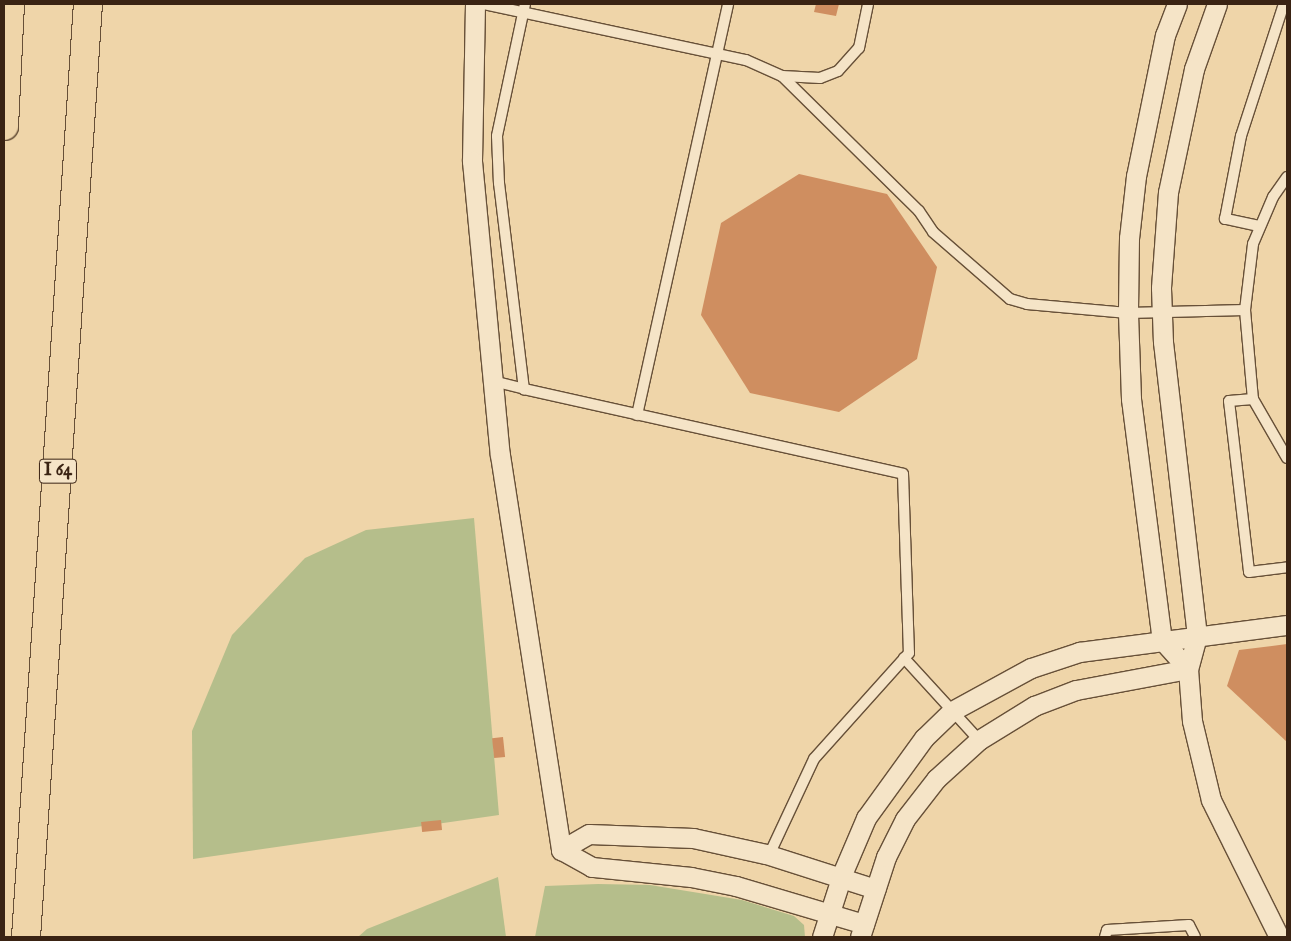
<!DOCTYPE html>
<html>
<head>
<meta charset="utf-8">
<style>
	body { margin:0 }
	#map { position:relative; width:1291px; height:941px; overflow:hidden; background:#efd5a9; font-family:"IM FELL English",serif }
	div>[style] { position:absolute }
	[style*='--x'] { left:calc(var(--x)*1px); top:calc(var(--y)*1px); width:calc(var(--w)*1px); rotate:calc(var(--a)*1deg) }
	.green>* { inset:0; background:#b5be8b }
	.building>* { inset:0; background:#cf8e60; transform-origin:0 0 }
	.roads { filter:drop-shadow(1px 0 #675038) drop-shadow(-1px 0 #675038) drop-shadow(0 1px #675038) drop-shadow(0 -1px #675038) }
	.lane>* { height:10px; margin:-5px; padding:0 5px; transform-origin:5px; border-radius:5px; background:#f5e4c7 }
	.street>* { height:19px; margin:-9.5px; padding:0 9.5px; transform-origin:9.5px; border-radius:9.5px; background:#f5e4c7 }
	.highway>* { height:28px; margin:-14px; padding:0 14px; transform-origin:14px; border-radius:14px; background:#efd5a9 }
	span { translate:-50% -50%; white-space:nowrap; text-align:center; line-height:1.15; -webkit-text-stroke:4px #f5e4c7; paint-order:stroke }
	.shield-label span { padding:1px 4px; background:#f5e4c7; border:1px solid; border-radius:4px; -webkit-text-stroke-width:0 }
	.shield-label { font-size:18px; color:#3a2313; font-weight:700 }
	.frame { position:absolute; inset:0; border:5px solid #3a2313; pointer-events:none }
</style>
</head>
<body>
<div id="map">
	<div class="green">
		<i style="clip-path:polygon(474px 518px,499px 815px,193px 859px,192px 731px,232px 635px,305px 558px,366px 530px)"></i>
		<i style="clip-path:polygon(498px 877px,506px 937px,358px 937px,367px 929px)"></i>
		<i style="clip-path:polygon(598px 884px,650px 885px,742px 900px,794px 916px,804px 925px,805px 937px,535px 937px,545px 886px)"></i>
	</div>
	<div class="building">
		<i style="clip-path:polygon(816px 4px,839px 4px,836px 16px,814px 12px)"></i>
		<i style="clip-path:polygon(799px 174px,887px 194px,937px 267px,917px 359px,839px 412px,750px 393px,701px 315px,721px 223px)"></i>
		<i style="clip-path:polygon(1287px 644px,1287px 742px,1227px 686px,1239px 650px)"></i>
		<i style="left:503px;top:737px;width:20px;height:11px;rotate:84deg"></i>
		<i style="left:441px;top:820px;width:10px;height:20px;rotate:84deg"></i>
	</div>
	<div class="roads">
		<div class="lane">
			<i style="--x:484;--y:4;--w:268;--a:12.1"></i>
			<i style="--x:746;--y:60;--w:39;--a:24"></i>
			<i style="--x:782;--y:76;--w:192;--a:44.6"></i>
			<i style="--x:919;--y:211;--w:25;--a:56"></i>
			<i style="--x:933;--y:232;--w:102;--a:41"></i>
			<i style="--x:1010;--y:299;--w:18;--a:16"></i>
			<i style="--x:1027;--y:304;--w:101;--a:5.1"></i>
			<i style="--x:1128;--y:313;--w:117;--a:-1.5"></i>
			<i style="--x:525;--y:4;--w:135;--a:102"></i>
			<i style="--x:497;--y:136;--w:47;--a:87.6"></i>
			<i style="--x:499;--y:183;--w:208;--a:83.1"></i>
			<i style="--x:524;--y:389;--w:388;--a:12.6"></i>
			<i style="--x:903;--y:474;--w:179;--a:88.1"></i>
			<i style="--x:909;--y:653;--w:142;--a:131.9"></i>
			<i style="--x:814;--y:759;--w:106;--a:115.1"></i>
			<i style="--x:782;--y:76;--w:38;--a:3"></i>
			<i style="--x:820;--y:78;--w:19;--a:-21"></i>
			<i style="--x:838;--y:71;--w:31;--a:-48"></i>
			<i style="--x:859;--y:48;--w:45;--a:-78.4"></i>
			<i style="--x:1287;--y:177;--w:24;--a:125"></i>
			<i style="--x:1273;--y:197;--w:51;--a:113.1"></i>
			<i style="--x:1253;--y:244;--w:66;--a:96.9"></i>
			<i style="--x:1245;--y:310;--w:89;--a:84.9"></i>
			<i style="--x:1253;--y:399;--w:68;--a:60"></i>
			<i style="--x:1259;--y:226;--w:35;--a:-168"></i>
			<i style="--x:1225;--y:219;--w:85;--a:-79.1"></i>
			<i style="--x:1241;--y:136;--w:139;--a:-72"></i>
			<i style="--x:493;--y:381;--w:32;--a:14"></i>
			<i style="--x:1253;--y:399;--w:24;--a:175"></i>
			<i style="--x:1229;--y:401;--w:172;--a:83.3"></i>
			<i style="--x:1249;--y:572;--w:38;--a:-7"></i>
			<i style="--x:637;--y:415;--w:421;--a:-77.5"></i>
			<i style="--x:904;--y:658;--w:111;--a:47.6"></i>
			<i style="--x:1105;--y:937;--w:7;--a:-74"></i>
			<i style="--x:1107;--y:930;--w:82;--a:-3.5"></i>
			<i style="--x:1189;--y:925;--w:13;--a:63"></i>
		</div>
		<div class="street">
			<i style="--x:475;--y:4;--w:157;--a:91.1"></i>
			<i style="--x:472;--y:161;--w:295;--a:84.6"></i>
			<i style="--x:500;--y:455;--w:400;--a:81.2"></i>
			<i style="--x:1177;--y:4;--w:33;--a:111"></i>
			<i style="--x:1165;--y:35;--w:144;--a:101.6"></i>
			<i style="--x:1136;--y:176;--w:62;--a:96.4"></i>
			<i style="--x:1129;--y:238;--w:75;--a:90.8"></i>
			<i style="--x:1128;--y:313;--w:86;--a:88"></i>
			<i style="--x:1131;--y:399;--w:243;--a:82.7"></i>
			<i style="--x:1162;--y:640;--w:39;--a:48"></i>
			<i style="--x:1217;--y:4;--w:69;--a:109.5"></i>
			<i style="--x:1194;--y:69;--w:126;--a:101.9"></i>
			<i style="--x:1168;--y:192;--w:96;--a:94.2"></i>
			<i style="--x:1161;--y:288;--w:54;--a:87.9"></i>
			<i style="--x:1163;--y:342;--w:296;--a:83.4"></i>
			<i style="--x:1197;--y:636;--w:34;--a:105"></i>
			<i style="--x:1188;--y:669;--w:52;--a:85.6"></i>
			<i style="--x:1192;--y:721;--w:81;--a:76.5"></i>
			<i style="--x:1211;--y:800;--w:153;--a:63.6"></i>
			<i style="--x:864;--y:924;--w:134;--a:-163.5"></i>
			<i style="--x:736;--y:886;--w:46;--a:-168.7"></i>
			<i style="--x:691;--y:877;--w:100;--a:-174.2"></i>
			<i style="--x:592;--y:867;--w:35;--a:-151"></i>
			<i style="--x:561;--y:850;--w:32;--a:-30"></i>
			<i style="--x:589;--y:834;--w:104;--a:2.2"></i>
			<i style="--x:693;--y:838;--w:75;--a:12.4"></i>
			<i style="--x:766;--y:854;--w:115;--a:17.7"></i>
			<i style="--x:822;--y:937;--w:68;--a:-72.1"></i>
			<i style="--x:843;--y:872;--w:59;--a:-66.9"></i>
			<i style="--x:866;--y:818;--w:99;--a:-54.1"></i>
			<i style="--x:924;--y:738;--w:39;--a:-44"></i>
			<i style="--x:952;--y:711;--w:90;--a:-28.6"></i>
			<i style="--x:1031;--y:668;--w:51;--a:-18.4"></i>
			<i style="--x:1079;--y:652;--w:210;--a:-7.4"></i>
			<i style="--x:860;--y:937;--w:84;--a:-72"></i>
			<i style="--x:886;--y:857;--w:42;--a:-63.4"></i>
			<i style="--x:905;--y:819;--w:51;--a:-52.2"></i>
			<i style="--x:936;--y:779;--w:58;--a:-42.2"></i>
			<i style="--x:979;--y:740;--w:65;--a:-31.7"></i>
			<i style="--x:1034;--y:706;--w:45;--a:-20.9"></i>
			<i style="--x:1076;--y:690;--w:114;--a:-10.6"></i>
		</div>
		<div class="highway">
			<i style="--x:4;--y:126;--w:122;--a:-87.2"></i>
			<i style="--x:26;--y:937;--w:935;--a:-86.2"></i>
		</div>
	</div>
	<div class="shield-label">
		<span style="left:58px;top:471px">I 64</span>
	</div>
	<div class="frame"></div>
</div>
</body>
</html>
